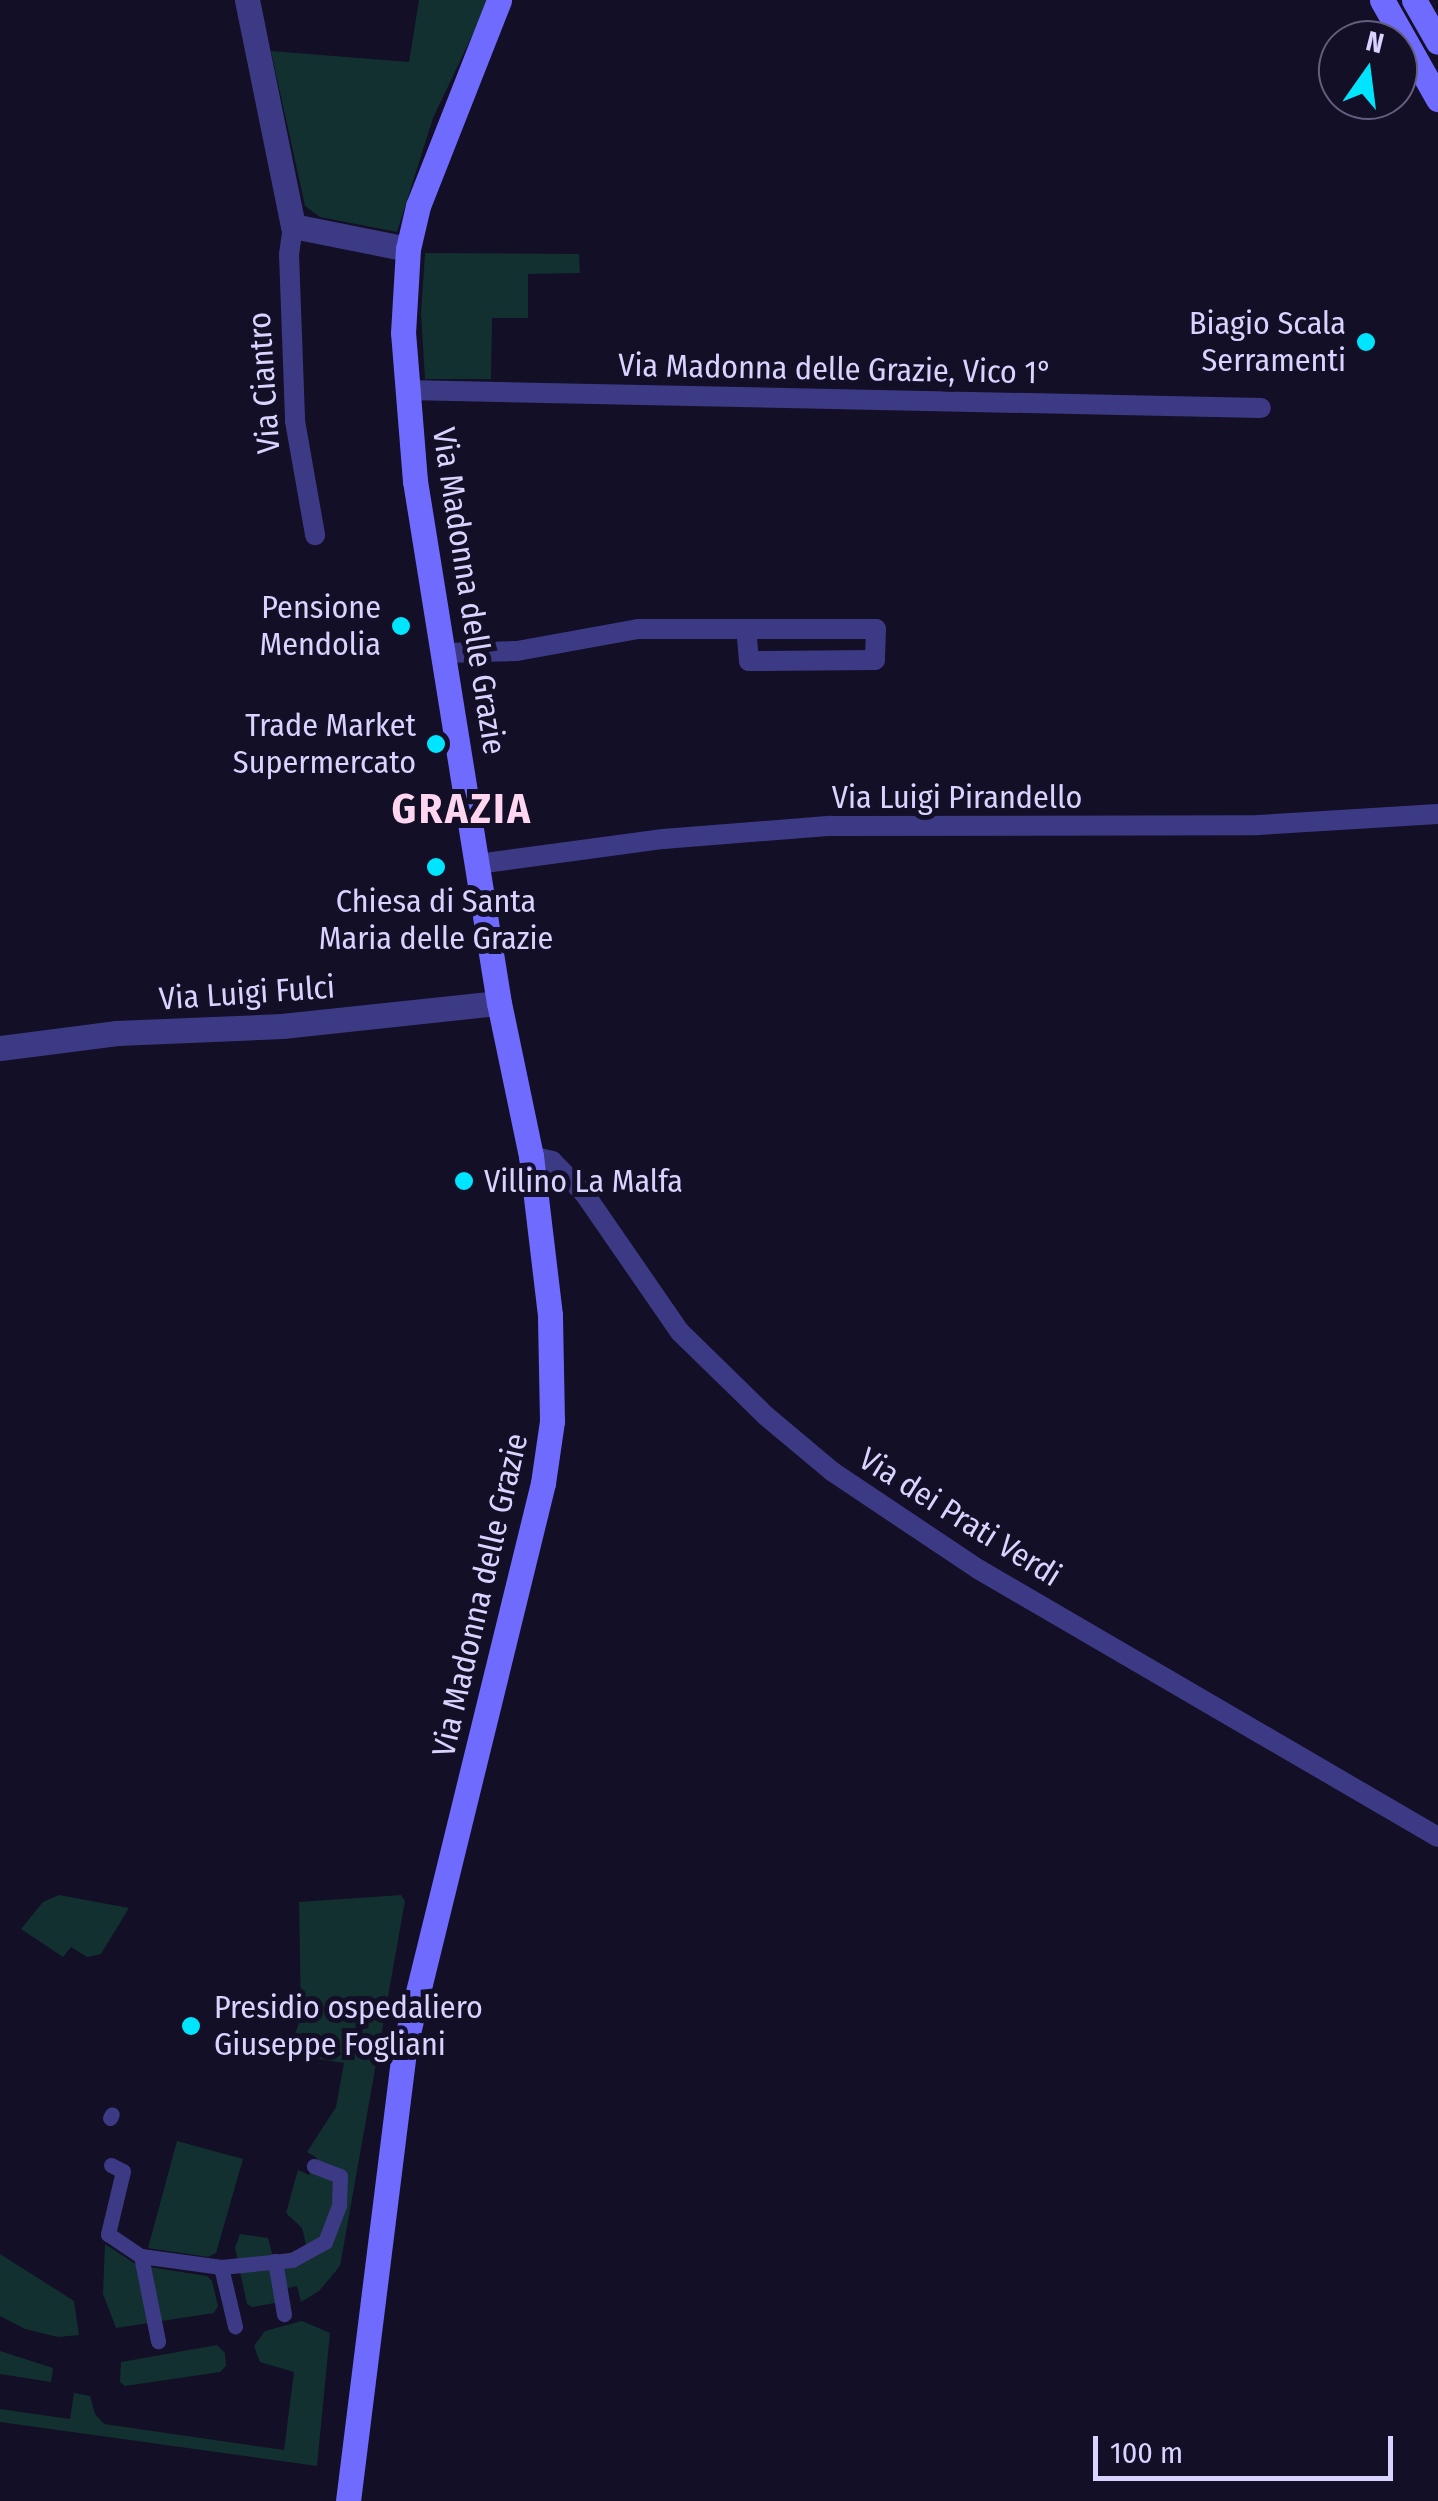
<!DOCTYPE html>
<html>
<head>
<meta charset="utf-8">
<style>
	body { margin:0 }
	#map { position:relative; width:1438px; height:2501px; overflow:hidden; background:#130f26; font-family:"Fira Sans Condensed",sans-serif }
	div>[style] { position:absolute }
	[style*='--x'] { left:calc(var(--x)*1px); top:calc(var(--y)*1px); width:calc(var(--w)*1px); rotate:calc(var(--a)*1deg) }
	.green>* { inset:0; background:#12302f }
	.pedestrian>* { height:15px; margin:-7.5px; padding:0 7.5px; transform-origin:7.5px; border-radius:7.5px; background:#3d3a85 }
	.minor>* { height:20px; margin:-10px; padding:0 10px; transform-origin:10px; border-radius:10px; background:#3d3a85 }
	.tertiary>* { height:25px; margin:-12.5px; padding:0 12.5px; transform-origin:12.5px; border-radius:12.5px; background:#3d3a85 }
	.secondary>* { height:25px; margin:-12.5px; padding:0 12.5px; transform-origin:12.5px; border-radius:12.5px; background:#6f6bff }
	.dots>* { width:28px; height:28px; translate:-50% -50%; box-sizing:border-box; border:5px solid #130f26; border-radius:50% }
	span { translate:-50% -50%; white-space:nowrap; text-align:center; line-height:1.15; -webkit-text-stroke:10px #130f26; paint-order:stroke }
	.poi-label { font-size:32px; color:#d9d4ff }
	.right { translate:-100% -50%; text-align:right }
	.left { translate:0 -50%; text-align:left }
	.street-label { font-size:32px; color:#d9d4ff }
	.district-label { font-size:42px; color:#ffd6f0; font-weight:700; letter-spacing:2.5px }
	.north { position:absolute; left:1318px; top:20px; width:100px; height:100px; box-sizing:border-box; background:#130f26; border:2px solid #625e7d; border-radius:50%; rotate:14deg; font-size:28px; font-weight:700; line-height:40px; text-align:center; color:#d9d4ff }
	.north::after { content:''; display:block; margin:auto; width:35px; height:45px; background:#00e5ff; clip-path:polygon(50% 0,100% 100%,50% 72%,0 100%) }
	.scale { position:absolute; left:1093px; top:2436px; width:300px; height:45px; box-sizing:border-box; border:5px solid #d9d4ff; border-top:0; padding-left:12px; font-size:30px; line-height:35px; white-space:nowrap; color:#d9d4ff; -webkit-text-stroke:8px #130f26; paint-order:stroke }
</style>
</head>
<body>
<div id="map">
	<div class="green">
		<i style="clip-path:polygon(419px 0,489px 0,433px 118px,397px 232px,320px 217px,305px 206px,271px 51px,409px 62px)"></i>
		<i style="clip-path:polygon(425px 253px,579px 254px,580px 273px,528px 274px,528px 318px,492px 318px,491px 379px,425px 379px,421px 314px)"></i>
		<i style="clip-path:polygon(59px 1895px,129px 1908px,101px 1954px,87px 1957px,71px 1947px,63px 1957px,21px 1929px,43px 1902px)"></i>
		<i style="clip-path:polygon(401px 1895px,405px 1901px,340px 2266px,319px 2291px,301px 2302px,297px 2286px,283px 2289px,286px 2301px,252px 2307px,247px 2304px,235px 2248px,240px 2234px,268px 2238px,273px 2257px,307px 2248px,302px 2228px,286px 2213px,298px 2170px,309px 2175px,317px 2158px,307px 2152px,336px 2107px,344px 2063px,288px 2054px,301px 2017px,299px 1902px)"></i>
		<i style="clip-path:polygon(177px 2141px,243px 2159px,216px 2253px,208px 2257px,148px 2248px)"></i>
		<i style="clip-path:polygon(105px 2244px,137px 2265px,207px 2276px,212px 2281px,218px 2306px,214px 2313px,116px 2328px,103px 2294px)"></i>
		<i style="clip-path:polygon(0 2254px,74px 2301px,79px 2335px,58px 2337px,25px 2329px,0 2316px)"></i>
		<i style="clip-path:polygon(302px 2321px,330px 2333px,317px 2466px,0 2422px,0 2409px,70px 2419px,74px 2393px,90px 2396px,95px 2414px,104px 2424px,284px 2450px,294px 2372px,260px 2362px,254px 2346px,265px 2331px)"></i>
		<i style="clip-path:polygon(217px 2345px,225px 2353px,226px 2366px,220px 2372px,125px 2386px,120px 2382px,121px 2362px)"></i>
		<i style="clip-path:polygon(0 2351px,53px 2368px,51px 2382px,0 2374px)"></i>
	</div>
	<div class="pedestrian">
		<i style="--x:110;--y:2118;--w:4;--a:-63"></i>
		<i style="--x:111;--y:2165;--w:13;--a:27"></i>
		<i style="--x:123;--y:2171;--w:65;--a:103.4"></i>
		<i style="--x:108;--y:2234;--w:40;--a:34"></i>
		<i style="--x:141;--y:2256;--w:81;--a:7.8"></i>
		<i style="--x:221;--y:2267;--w:61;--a:76.7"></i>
		<i style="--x:141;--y:2256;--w:87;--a:78.7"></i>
		<i style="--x:275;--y:2261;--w:54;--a:80.4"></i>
		<i style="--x:221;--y:2267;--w:71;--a:-5.6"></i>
		<i style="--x:292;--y:2260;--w:38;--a:-29"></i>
		<i style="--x:325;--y:2242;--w:40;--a:-69"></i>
		<i style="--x:339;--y:2205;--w:29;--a:-88"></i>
		<i style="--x:340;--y:2176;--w:28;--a:-159"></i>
	</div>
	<div class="minor">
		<i style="--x:293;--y:226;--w:28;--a:98"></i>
		<i style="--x:289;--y:254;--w:167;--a:87.9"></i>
		<i style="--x:295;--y:421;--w:116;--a:80"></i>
		<i style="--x:407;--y:390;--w:854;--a:1.21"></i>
		<i style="--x:443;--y:653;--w:74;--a:-1.5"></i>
		<i style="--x:517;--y:651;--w:123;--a:-10.3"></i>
		<i style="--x:638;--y:629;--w:238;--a:0"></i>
		<i style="--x:876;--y:629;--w:31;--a:92"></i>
		<i style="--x:875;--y:660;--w:126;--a:179.5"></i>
		<i style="--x:749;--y:661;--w:32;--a:-95"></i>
		<i style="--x:478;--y:864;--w:187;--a:-7.7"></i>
		<i style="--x:663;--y:839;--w:168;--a:-4.5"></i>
		<i style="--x:830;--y:826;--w:428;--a:-0.1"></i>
		<i style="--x:1258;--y:825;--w:180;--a:-3.5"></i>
		<i style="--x:531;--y:1156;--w:22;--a:13"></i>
		<i style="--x:552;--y:1161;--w:45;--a:45"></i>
		<i style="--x:584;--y:1193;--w:169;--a:55.4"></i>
		<i style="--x:680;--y:1332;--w:120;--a:44.3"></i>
		<i style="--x:766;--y:1416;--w:87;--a:39.9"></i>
		<i style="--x:833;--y:1472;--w:174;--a:33.8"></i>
		<i style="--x:978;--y:1569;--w:532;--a:30.23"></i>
	</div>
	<div class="tertiary">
		<i style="--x:247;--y:0;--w:231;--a:78.5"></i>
		<i style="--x:293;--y:226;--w:117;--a:11.3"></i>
		<i style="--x:0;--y:1048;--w:118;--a:-7.3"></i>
		<i style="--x:117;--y:1033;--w:165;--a:-2.4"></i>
		<i style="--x:282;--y:1026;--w:218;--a:-6.1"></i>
	</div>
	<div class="secondary">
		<i style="--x:1382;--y:0;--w:114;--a:60.5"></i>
		<i style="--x:1414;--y:0;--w:48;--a:60.3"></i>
		<i style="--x:348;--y:2501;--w:455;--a:-82.9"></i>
		<i style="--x:404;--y:2049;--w:583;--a:-76.2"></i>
		<i style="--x:543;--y:1483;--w:63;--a:-81.7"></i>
		<i style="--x:552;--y:1421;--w:106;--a:-91.1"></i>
		<i style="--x:550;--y:1315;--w:160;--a:-96.8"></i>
		<i style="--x:531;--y:1156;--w:156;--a:-101.8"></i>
		<i style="--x:499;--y:1003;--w:529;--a:-99.14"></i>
		<i style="--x:415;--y:481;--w:148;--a:-94.6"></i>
		<i style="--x:403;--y:333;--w:84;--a:-86.6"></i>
		<i style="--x:408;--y:249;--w:44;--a:-76.9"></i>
		<i style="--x:418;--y:206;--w:221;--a:-68.5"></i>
	</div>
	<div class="dots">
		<i style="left:1366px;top:342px;background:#00e5ff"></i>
		<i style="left:401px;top:626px;background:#00e5ff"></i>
		<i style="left:436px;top:744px;background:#00e5ff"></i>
		<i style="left:436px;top:867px;background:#00e5ff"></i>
		<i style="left:464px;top:1181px;background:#00e5ff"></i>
		<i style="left:191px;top:2026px;background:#00e5ff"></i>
	</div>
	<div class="poi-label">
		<span class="right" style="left:1346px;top:342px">Biagio Scala<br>Serramenti</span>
		<span class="right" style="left:381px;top:626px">Pensione<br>Mendolia</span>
		<span class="right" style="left:416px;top:744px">Trade Market<br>Supermercato</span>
		<span style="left:436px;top:920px">Chiesa di Santa<br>Maria delle Grazie</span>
		<span class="left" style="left:484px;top:1181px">Villino La Malfa</span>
		<span class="left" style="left:214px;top:2026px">Presidio ospedaliero<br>Giuseppe Fogliani</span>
	</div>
	<div class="street-label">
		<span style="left:835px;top:369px;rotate:1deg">Via Madonna delle Grazie, Vico 1°</span>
		<span style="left:264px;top:383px;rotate:-94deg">Via Ciantro</span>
		<span style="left:469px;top:591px;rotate:81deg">Via Madonna delle Grazie</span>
		<span style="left:957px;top:797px">Via Luigi Pirandello</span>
		<span style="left:247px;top:993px;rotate:-4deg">Via Luigi Fulci</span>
		<span style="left:960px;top:1517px;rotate:32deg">Via dei Prati Verdi</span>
		<span style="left:480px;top:1595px;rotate:-77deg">Via Madonna delle Grazie</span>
	</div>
	<div class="district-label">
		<span style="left:462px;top:809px">GRAZIA</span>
	</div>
	<div class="north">N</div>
	<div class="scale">100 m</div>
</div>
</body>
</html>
